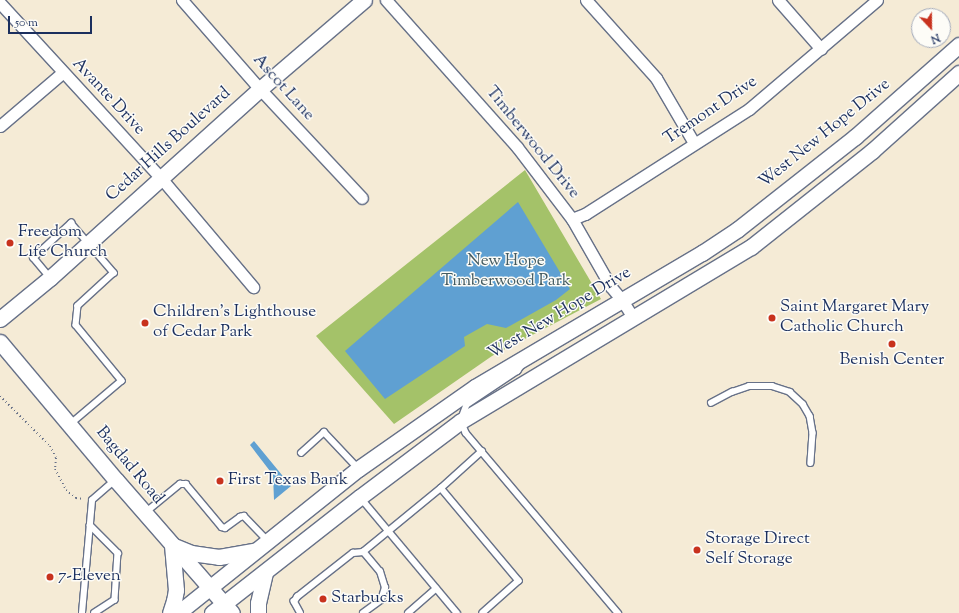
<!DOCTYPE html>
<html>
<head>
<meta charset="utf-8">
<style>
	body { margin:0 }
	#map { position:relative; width:959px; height:613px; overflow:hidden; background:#f5ebd6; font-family:"Sorts Mill Goudy",serif }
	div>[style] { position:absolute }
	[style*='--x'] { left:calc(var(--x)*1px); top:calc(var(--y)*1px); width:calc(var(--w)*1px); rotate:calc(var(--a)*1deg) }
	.green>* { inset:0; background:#a4c269 }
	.water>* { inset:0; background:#5fa0d2 }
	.path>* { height:2px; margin-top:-1px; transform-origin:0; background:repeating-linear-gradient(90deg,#677188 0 1px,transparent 0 4px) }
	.roads { filter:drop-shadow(1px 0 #677188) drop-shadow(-1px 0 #677188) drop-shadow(0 1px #677188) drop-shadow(0 -1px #677188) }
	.lane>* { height:5.5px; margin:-2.75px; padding:0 2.75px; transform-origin:2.75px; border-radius:2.75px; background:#fff }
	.street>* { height:11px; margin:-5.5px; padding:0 5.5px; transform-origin:5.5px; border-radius:5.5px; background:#fff }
	.secondary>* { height:15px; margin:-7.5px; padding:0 7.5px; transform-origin:7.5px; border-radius:7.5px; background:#fff }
	.dots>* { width:11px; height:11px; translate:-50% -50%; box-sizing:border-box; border:2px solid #fdfcf7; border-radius:50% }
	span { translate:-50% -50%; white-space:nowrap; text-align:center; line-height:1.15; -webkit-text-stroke:3px #fdfcf7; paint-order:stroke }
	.street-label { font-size:17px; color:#1b2f5e }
	.poi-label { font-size:17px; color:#1b2f5e }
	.left { translate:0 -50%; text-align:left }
	.park-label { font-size:17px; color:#445b61 }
	.north { position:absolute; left:911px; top:8px; width:40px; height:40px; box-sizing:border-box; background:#fdfcf7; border:1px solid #a3aaba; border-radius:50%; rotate:158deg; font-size:11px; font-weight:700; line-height:16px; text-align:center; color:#1b2f5e }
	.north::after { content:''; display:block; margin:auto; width:14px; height:18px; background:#c8321e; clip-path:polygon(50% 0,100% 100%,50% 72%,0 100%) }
	.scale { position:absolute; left:8px; top:16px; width:84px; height:18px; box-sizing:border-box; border:2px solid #1b2f5e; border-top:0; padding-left:5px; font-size:12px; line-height:14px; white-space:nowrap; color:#1b2f5e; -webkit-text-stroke:3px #fdfcf7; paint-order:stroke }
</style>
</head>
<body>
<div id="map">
	<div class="green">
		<i style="clip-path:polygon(525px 170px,601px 299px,492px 356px,394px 424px,316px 336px)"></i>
	</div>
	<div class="water">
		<i style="clip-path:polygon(518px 202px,570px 289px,556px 300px,506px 328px,487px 324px,464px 337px,465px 346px,385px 399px,345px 351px)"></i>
		<i style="clip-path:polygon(254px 441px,291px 486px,274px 500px,273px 475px,250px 445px)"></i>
	</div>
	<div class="path">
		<i style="--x:0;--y:396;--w:71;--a:45"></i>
		<i style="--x:50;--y:446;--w:13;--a:63"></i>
		<i style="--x:56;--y:458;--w:11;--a:95"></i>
		<i style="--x:55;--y:469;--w:24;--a:62"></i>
		<i style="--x:66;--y:490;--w:13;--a:39"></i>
		<i style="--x:76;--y:498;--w:8;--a:7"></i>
	</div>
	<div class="roads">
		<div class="lane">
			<i style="--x:50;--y:278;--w:26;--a:-130"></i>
			<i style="--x:33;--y:258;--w:52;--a:-42.6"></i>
			<i style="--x:71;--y:223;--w:66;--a:49.3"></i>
			<i style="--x:114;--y:273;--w:49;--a:137.5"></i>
			<i style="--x:78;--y:306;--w:19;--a:96"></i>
			<i style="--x:76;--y:325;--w:72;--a:50.6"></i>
			<i style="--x:122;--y:381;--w:68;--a:139.8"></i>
			<i style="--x:523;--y:364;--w:9;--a:126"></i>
			<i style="--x:518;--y:371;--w:61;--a:146.3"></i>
			<i style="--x:467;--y:405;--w:17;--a:111"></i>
			<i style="--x:461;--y:421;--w:13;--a:67"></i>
			<i style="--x:466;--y:433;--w:236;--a:49.8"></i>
			<i style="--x:711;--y:403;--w:24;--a:-28"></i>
			<i style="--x:732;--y:392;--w:18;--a:-19"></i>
			<i style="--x:749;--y:386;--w:23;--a:0"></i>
			<i style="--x:772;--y:386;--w:19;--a:18"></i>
			<i style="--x:790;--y:392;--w:18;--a:43"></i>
			<i style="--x:803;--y:404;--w:14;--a:60"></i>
			<i style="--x:810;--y:416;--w:17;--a:80"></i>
			<i style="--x:813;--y:433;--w:30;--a:94"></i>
			<i style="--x:301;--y:453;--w:31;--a:-42"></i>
			<i style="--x:324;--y:432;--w:50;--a:46.6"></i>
			<i style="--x:441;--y:488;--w:55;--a:-42.1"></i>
			<i style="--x:361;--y:498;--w:150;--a:50.1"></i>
			<i style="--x:146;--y:512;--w:44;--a:-39.5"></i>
			<i style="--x:180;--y:484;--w:6;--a:0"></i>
			<i style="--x:186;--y:484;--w:56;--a:50.1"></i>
			<i style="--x:222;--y:527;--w:3;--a:18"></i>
			<i style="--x:225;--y:528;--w:19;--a:-36"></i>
			<i style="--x:240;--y:517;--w:4;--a:-14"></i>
			<i style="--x:244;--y:516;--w:33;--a:46"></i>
			<i style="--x:90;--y:525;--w:40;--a:45"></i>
			<i style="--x:118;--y:553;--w:47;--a:93.7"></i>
			<i style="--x:115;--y:600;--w:24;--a:147"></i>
			<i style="--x:82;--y:613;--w:113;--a:-84.9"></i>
			<i style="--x:92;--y:500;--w:30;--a:-41"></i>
			<i style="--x:300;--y:613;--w:13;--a:-119"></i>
			<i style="--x:294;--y:602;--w:6;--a:-59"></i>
			<i style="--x:297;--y:597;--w:71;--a:-38.2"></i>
			<i style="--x:353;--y:553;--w:10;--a:-6"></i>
			<i style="--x:363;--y:613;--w:22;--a:-36"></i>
			<i style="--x:381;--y:600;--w:13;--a:-72"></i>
			<i style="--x:385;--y:588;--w:17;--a:-107"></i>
			<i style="--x:380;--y:572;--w:26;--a:-130"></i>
			<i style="--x:363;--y:552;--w:101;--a:-39.4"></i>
			<i style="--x:441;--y:488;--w:121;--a:50"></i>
			<i style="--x:519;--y:581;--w:48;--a:138.4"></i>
			<i style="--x:408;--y:613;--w:37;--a:-41"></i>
		</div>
		<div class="street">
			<i style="--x:182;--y:0;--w:118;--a:48.8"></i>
			<i style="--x:260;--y:89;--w:149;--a:46.9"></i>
			<i style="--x:386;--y:0;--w:197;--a:48.3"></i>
			<i style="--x:517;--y:147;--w:91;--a:52.6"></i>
			<i style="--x:572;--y:219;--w:78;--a:60.2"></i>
			<i style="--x:611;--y:287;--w:17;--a:50"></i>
			<i style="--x:622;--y:300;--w:22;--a:58"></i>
			<i style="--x:586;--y:0;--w:105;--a:48.1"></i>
			<i style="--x:656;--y:78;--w:75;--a:59.7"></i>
			<i style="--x:778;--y:0;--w:65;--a:48.7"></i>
			<i style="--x:0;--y:3;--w:238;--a:47.4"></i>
			<i style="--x:161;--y:178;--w:143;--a:49.8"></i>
			<i style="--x:0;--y:126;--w:82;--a:-40.5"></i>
			<i style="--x:572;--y:219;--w:14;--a:-21"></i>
			<i style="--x:585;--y:214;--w:195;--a:-32.6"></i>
			<i style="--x:749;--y:109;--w:168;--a:-40.4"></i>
		</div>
		<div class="secondary">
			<i style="--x:0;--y:319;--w:65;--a:-39.4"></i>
			<i style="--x:50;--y:278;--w:283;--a:-42"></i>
			<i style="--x:260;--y:89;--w:137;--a:-40.6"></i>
			<i style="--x:0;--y:342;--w:180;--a:50"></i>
			<i style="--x:116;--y:480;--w:176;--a:48.9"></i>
			<i style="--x:174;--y:546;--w:18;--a:22"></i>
			<i style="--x:191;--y:553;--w:28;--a:8"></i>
			<i style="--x:219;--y:557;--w:36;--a:-10"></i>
			<i style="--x:170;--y:613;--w:13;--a:-72"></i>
			<i style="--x:174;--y:601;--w:11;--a:-80"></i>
			<i style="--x:176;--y:590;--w:45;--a:-95.1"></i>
			<i style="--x:178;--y:613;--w:231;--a:-38.7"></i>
			<i style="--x:358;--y:469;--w:143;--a:-35"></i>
			<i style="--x:475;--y:387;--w:264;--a:-30.6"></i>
			<i style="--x:702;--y:253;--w:43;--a:-33.7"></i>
			<i style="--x:738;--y:229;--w:149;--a:-38.2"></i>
			<i style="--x:855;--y:137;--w:139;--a:-41.5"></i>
			<i style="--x:212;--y:613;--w:188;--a:-38.1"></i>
			<i style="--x:360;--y:497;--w:126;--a:-37"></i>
			<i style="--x:461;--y:421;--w:338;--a:-31"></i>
			<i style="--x:751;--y:247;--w:154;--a:-38.4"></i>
			<i style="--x:872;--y:151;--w:117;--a:-41.9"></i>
			<i style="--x:258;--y:613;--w:10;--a:-90"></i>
			<i style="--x:258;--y:603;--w:32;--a:-77"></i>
		</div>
	</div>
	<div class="dots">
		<i style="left:10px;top:243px;background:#c8321e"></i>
		<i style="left:772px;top:318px;background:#c8321e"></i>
		<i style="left:145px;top:323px;background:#c8321e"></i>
		<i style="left:892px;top:344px;background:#c8321e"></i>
		<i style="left:220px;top:481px;background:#c8321e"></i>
		<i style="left:697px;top:550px;background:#c8321e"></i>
		<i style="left:50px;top:577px;background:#c8321e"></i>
		<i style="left:323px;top:599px;background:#c8321e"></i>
	</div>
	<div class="street-label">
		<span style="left:283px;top:88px;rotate:48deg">Ascot Lane</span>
		<span style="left:108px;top:97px;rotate:47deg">Avante Drive</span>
		<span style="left:711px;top:111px;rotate:-34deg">Tremont Drive</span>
		<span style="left:825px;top:134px;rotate:-39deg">West New Hope Drive</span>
		<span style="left:532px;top:143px;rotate:51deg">Timberwood Drive</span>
		<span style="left:169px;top:145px;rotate:-42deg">Cedar Hills Boulevard</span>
		<span style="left:560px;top:314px;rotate:-31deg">West New Hope Drive</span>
		<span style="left:129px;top:466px;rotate:50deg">Bagdad Road</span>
	</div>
	<div class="poi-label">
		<span class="left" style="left:18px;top:243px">Freedom<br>Life Church</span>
		<span class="left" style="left:780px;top:318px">Saint Margaret Mary<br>Catholic Church</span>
		<span class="left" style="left:153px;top:323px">Children's Lighthouse<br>of Cedar Park</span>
		<span style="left:892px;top:361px">Benish Center</span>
		<span class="left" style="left:228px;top:481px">First Texas Bank</span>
		<span class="left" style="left:705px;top:550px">Storage Direct<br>Self Storage</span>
		<span class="left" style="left:58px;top:577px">7-Eleven</span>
		<span class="left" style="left:331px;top:599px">Starbucks</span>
	</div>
	<div class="park-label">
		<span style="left:506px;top:272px">New Hope<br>Timberwood Park</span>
	</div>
	<div class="north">N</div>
	<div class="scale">50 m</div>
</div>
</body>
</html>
